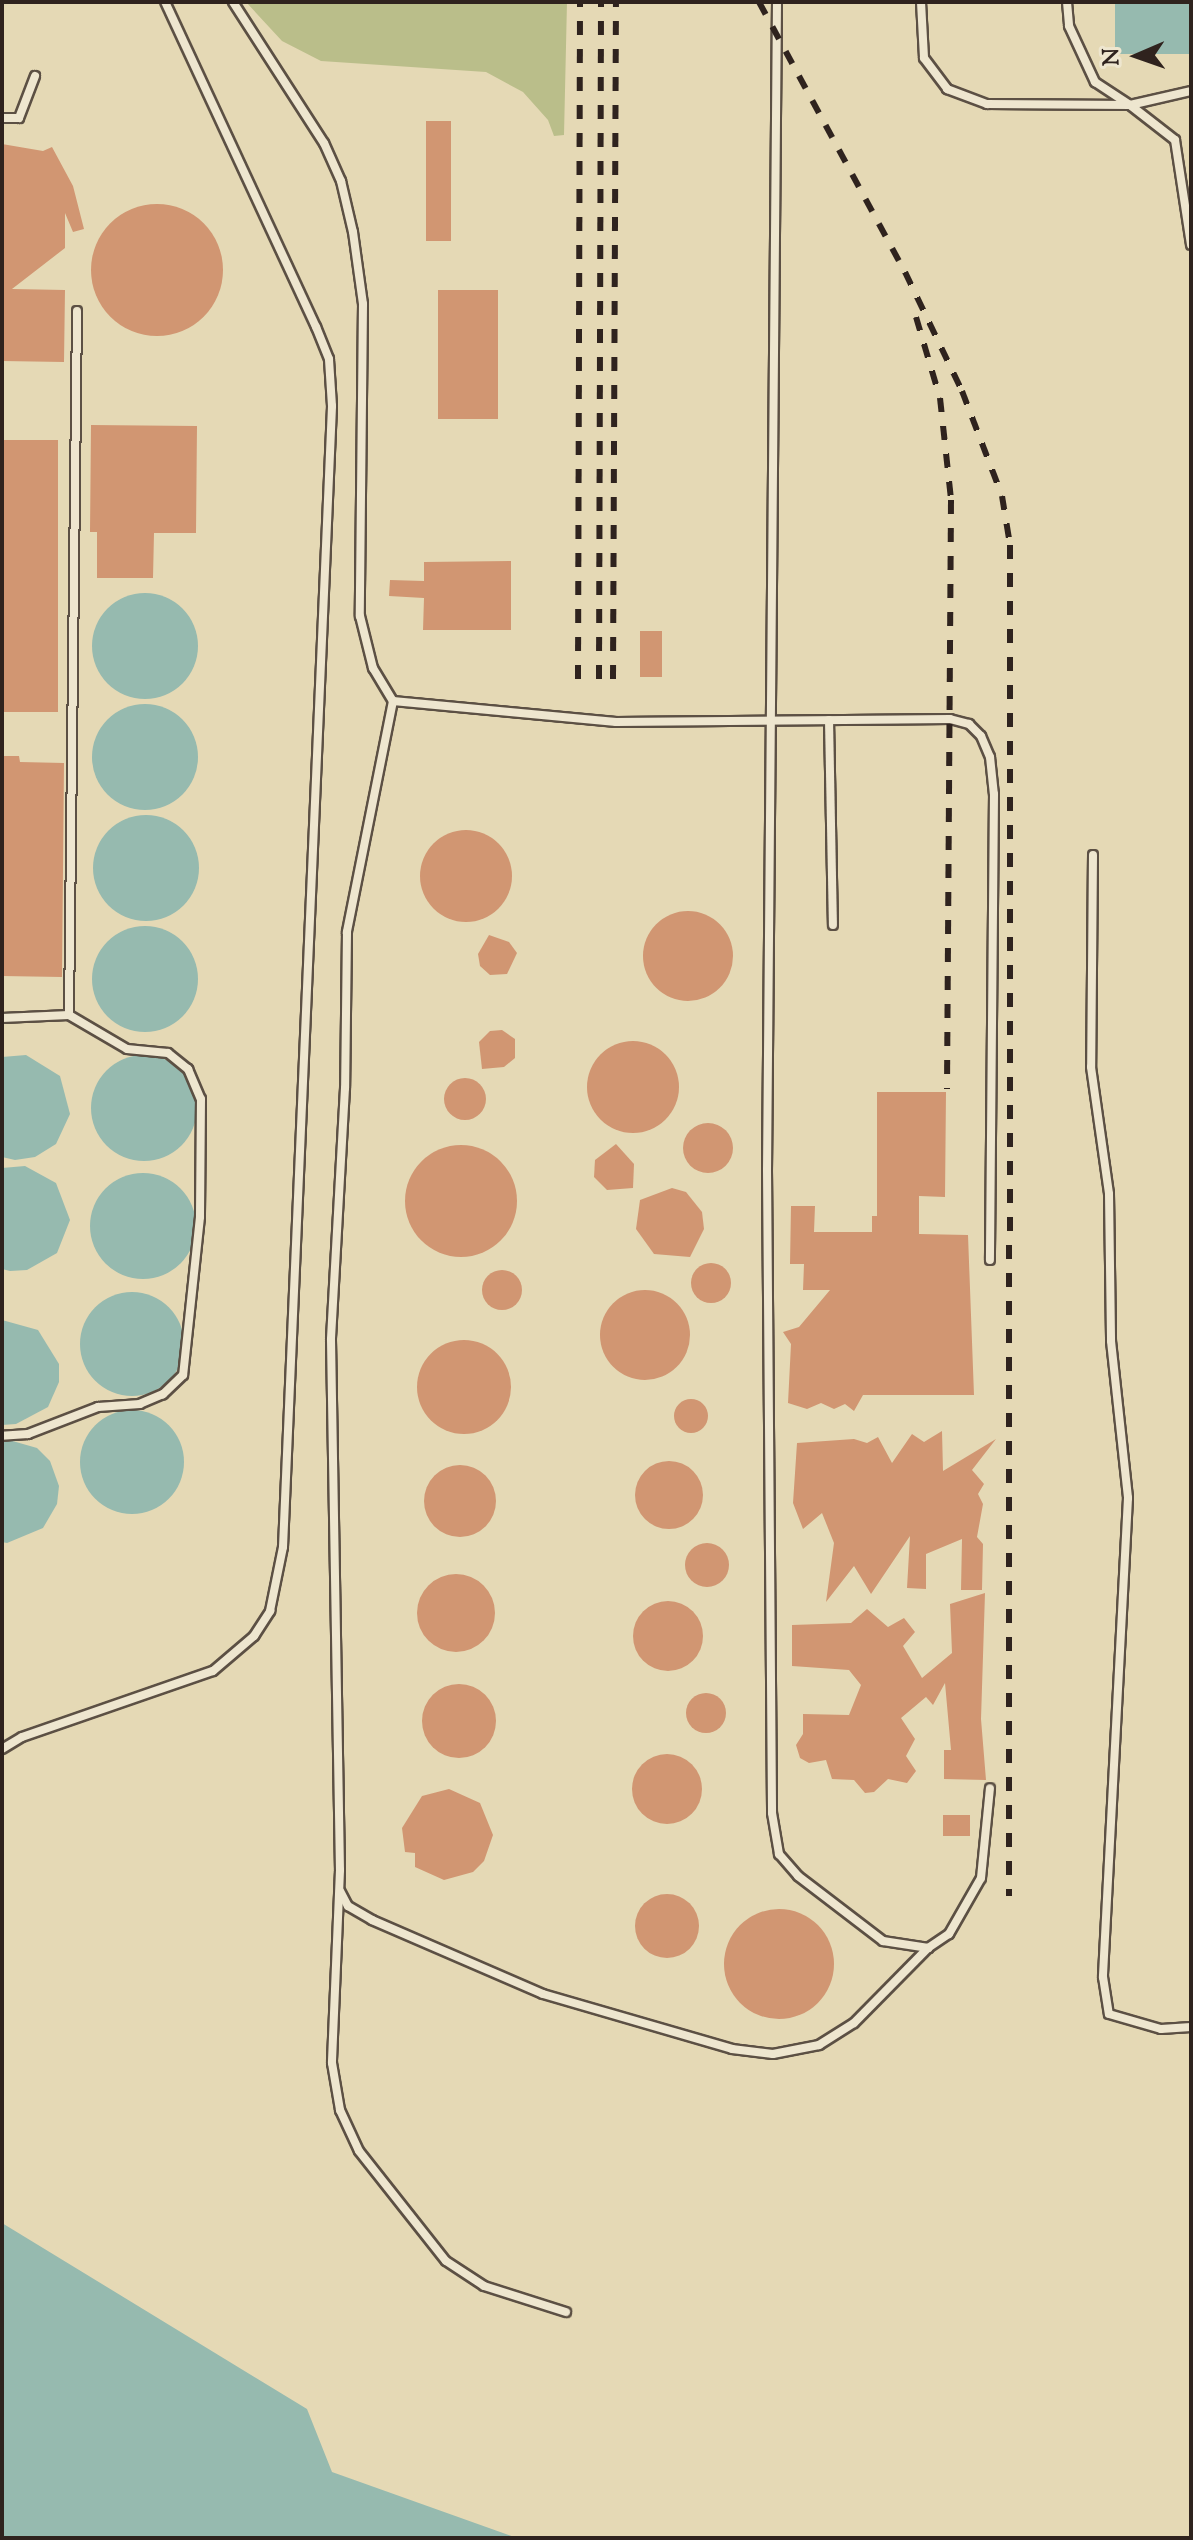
<!DOCTYPE html>
<html>
<head>
<meta charset="utf-8">
<style>
	body { margin:0 }
	#map { position:relative; width:1193px; height:2540px; overflow:hidden; background:#e5d9b5; font-family:"Sorts Mill Goudy",serif }
	div>[style] { position:absolute }
	[style*='--x'] { left:calc(var(--x)*1px); top:calc(var(--y)*1px); width:calc(var(--w)*1px); rotate:calc(var(--a)*1deg) }
	.green>* { inset:0; background:#babe8a }
	.water>* { inset:0; background:#96baaf; transform-origin:0 0 }
	.round { border-radius:50% }
	.building>* { inset:0; background:#d19672; transform-origin:0 0 }
	.roads { filter:drop-shadow(2px 0 #5c5044) drop-shadow(-2px 0 #5c5044) drop-shadow(0 2px #5c5044) drop-shadow(0 -2px #5c5044) }
	.service>* { height:8px; margin:-4px; padding:0 4px; transform-origin:4px; border-radius:4px; background:#eee6cf }
	.rail>* { height:6px; margin-top:-3px; transform-origin:0; background:repeating-linear-gradient(90deg,#2f231e 0 14px,transparent 0 28px) }
	span { translate:-50% -50%; white-space:nowrap; text-align:center; line-height:1.15; -webkit-text-stroke:7px #eee6cf; paint-order:stroke }
	.frame { position:absolute; inset:0; border:4px solid #2f231e; pointer-events:none }
	.north { position:absolute; left:1097px; top:16px; width:80px; height:80px; -webkit-text-stroke:6px #eee6cf; paint-order:stroke; rotate:268deg; font-size:22px; font-weight:700; line-height:32px; text-align:center; color:#2f231e }
	.north::after { content:''; display:block; margin:auto; width:28px; height:36px; background:#2f231e; clip-path:polygon(50% 0,100% 100%,50% 72%,0 100%) }
</style>
</head>
<body>
<div id="map">
	<div class="green">
		<i style="clip-path:polygon(246px 2px,567px 2px,564px 135px,554px 136px,548px 120px,523px 92px,486px 72px,321px 61px,282px 41px)"></i>
	</div>
	<div class="water">
		<i style="left:1115px;top:2px;width:76px;height:52px"></i>
		<i class="round" style="left:92px;top:593px;width:106px;height:106px"></i>
		<i class="round" style="left:92px;top:704px;width:106px;height:106px"></i>
		<i class="round" style="left:93px;top:815px;width:106px;height:106px"></i>
		<i class="round" style="left:92px;top:926px;width:106px;height:106px"></i>
		<i style="clip-path:polygon(26px 1055px,60px 1076px,70px 1114px,56px 1144px,35px 1157px,15px 1160px,2px 1157px,2px 1057px)"></i>
		<i class="round" style="left:91px;top:1055px;width:106px;height:106px"></i>
		<i style="clip-path:polygon(25px 1166px,56px 1183px,70px 1220px,57px 1253px,27px 1270px,10px 1271px,2px 1269px,2px 1168px)"></i>
		<i class="round" style="left:90px;top:1173px;width:106px;height:106px"></i>
		<i class="round" style="left:80px;top:1292px;width:104px;height:104px"></i>
		<i style="clip-path:polygon(2px 1320px,38px 1330px,59px 1364px,59px 1382px,48px 1407px,16px 1424px,2px 1425px)"></i>
		<i class="round" style="left:80px;top:1410px;width:104px;height:104px"></i>
		<i style="clip-path:polygon(2px 1438px,37px 1448px,50px 1461px,59px 1486px,57px 1504px,43px 1528px,7px 1543px,2px 1542px)"></i>
		<i style="clip-path:polygon(2px 2223px,307px 2409px,332px 2472px,517px 2538px,2px 2538px)"></i>
	</div>
	<div class="building">
		<i style="left:426px;top:121px;width:25px;height:120px"></i>
		<i style="clip-path:polygon(2px 144px,43px 151px,52px 147px,73px 186px,84px 229px,73px 232px,65px 213px,65px 248px,12px 289px,65px 290px,64px 362px,2px 361px)"></i>
		<i class="round" style="left:91px;top:204px;width:132px;height:132px"></i>
		<i style="left:438px;top:290px;width:60px;height:129px"></i>
		<i style="clip-path:polygon(91px 425px,197px 426px,196px 533px,154px 533px,153px 578px,97px 578px,97px 532px,90px 532px)"></i>
		<i style="left:2px;top:440px;width:56px;height:272px"></i>
		<i style="clip-path:polygon(511px 561px,511px 630px,423px 630px,424px 598px,389px 596px,390px 580px,424px 581px,424px 562px)"></i>
		<i style="left:640px;top:631px;width:22px;height:46px"></i>
		<i style="clip-path:polygon(3px 756px,19px 756px,20px 762px,64px 763px,62px 977px,2px 976px)"></i>
		<i class="round" style="left:420px;top:830px;width:92px;height:92px"></i>
		<i class="round" style="left:643px;top:911px;width:90px;height:90px"></i>
		<i style="clip-path:polygon(489px 935px,509px 942px,517px 953px,507px 974px,490px 975px,480px 966px,478px 954px)"></i>
		<i style="clip-path:polygon(502px 1030px,515px 1039px,515px 1058px,504px 1067px,482px 1069px,479px 1042px,490px 1031px)"></i>
		<i class="round" style="left:587px;top:1041px;width:92px;height:92px"></i>
		<i class="round" style="left:444px;top:1078px;width:42px;height:42px"></i>
		<i style="clip-path:polygon(877px 1092px,946px 1092px,945px 1197px,919px 1196px,919px 1234px,968px 1235px,974px 1395px,863px 1395px,854px 1411px,845px 1404px,834px 1409px,821px 1403px,807px 1409px,788px 1403px,791px 1344px,783px 1332px,799px 1327px,830px 1290px,803px 1290px,804px 1264px,790px 1264px,791px 1206px,815px 1206px,814px 1232px,872px 1232px,872px 1216px,877px 1216px)"></i>
		<i class="round" style="left:683px;top:1123px;width:50px;height:50px"></i>
		<i style="clip-path:polygon(616px 1144px,634px 1164px,633px 1188px,607px 1190px,594px 1177px,595px 1160px)"></i>
		<i class="round" style="left:405px;top:1145px;width:112px;height:112px"></i>
		<i style="clip-path:polygon(672px 1188px,686px 1192px,702px 1212px,704px 1229px,690px 1257px,654px 1254px,636px 1229px,640px 1200px)"></i>
		<i class="round" style="left:691px;top:1263px;width:40px;height:40px"></i>
		<i class="round" style="left:482px;top:1270px;width:40px;height:40px"></i>
		<i class="round" style="left:600px;top:1290px;width:90px;height:90px"></i>
		<i class="round" style="left:417px;top:1340px;width:94px;height:94px"></i>
		<i class="round" style="left:674px;top:1399px;width:34px;height:34px"></i>
		<i style="clip-path:polygon(942px 1431px,943px 1471px,996px 1439px,972px 1470px,984px 1484px,978px 1494px,983px 1504px,977px 1537px,983px 1544px,982px 1590px,961px 1590px,962px 1539px,926px 1554px,926px 1589px,907px 1588px,910px 1536px,871px 1594px,854px 1566px,826px 1602px,834px 1543px,822px 1513px,803px 1529px,793px 1503px,797px 1443px,854px 1439px,867px 1443px,878px 1437px,892px 1463px,912px 1434px,924px 1442px)"></i>
		<i class="round" style="left:635px;top:1461px;width:68px;height:68px"></i>
		<i class="round" style="left:424px;top:1465px;width:72px;height:72px"></i>
		<i class="round" style="left:685px;top:1543px;width:44px;height:44px"></i>
		<i class="round" style="left:417px;top:1574px;width:78px;height:78px"></i>
		<i style="clip-path:polygon(985px 1593px,981px 1719px,986px 1780px,944px 1779px,944px 1750px,951px 1750px,945px 1683px,933px 1705px,926px 1697px,901px 1718px,915px 1739px,906px 1756px,916px 1771px,907px 1783px,888px 1779px,874px 1792px,865px 1793px,854px 1780px,832px 1779px,826px 1760px,809px 1763px,800px 1758px,796px 1745px,803px 1734px,803px 1714px,849px 1715px,861px 1685px,849px 1670px,792px 1666px,792px 1625px,851px 1623px,867px 1609px,888px 1627px,904px 1618px,915px 1632px,903px 1646px,922px 1678px,952px 1653px,950px 1604px)"></i>
		<i class="round" style="left:633px;top:1601px;width:70px;height:70px"></i>
		<i class="round" style="left:422px;top:1684px;width:74px;height:74px"></i>
		<i class="round" style="left:686px;top:1693px;width:40px;height:40px"></i>
		<i class="round" style="left:632px;top:1754px;width:70px;height:70px"></i>
		<i style="clip-path:polygon(449px 1789px,480px 1803px,493px 1835px,484px 1861px,473px 1872px,444px 1880px,415px 1867px,415px 1853px,405px 1852px,402px 1828px,422px 1796px)"></i>
		<i style="left:943px;top:1815px;width:27px;height:21px"></i>
		<i class="round" style="left:635px;top:1894px;width:64px;height:64px"></i>
		<i class="round" style="left:724px;top:1909px;width:110px;height:110px"></i>
	</div>
	<div class="roads">
		<div class="service">
			<i style="--x:233;--y:2;--w:168;--a:57.2"></i>
			<i style="--x:324;--y:143;--w:42;--a:65.9"></i>
			<i style="--x:341;--y:181;--w:52;--a:76.8"></i>
			<i style="--x:353;--y:232;--w:73;--a:82.1"></i>
			<i style="--x:363;--y:304;--w:312;--a:90.6"></i>
			<i style="--x:360;--y:616;--w:54;--a:76"></i>
			<i style="--x:373;--y:668;--w:39;--a:59"></i>
			<i style="--x:393;--y:701;--w:224;--a:5.4"></i>
			<i style="--x:616;--y:722;--w:334;--a:-0.5"></i>
			<i style="--x:950;--y:719;--w:20;--a:15"></i>
			<i style="--x:969;--y:724;--w:17;--a:45"></i>
			<i style="--x:981;--y:736;--w:23;--a:67"></i>
			<i style="--x:990;--y:757;--w:37;--a:84"></i>
			<i style="--x:994;--y:794;--w:466;--a:90.5"></i>
			<i style="--x:777;--y:2;--w:1168;--a:90.49"></i>
			<i style="--x:767;--y:1170;--w:643;--a:89.55"></i>
			<i style="--x:772;--y:1813;--w:42;--a:80.3"></i>
			<i style="--x:779;--y:1854;--w:29;--a:49"></i>
			<i style="--x:798;--y:1876;--w:107;--a:37.4"></i>
			<i style="--x:883;--y:1941;--w:46;--a:8.8"></i>
			<i style="--x:928;--y:1948;--w:25;--a:-34"></i>
			<i style="--x:949;--y:1934;--w:64;--a:-60.3"></i>
			<i style="--x:981;--y:1878;--w:90;--a:-84.3"></i>
			<i style="--x:921;--y:2;--w:56;--a:86.9"></i>
			<i style="--x:924;--y:58;--w:39;--a:53"></i>
			<i style="--x:947;--y:89;--w:43;--a:20.6"></i>
			<i style="--x:987;--y:104;--w:143;--a:0.4"></i>
			<i style="--x:1130;--y:105;--w:57;--a:37.9"></i>
			<i style="--x:1175;--y:140;--w:106;--a:81.3"></i>
			<i style="--x:1067;--y:2;--w:24;--a:85"></i>
			<i style="--x:1069;--y:26;--w:62;--a:65.1"></i>
			<i style="--x:1095;--y:82;--w:42;--a:33.3"></i>
			<i style="--x:1130;--y:105;--w:63;--a:-12.9"></i>
			<i style="--x:2;--y:118;--w:17;--a:0"></i>
			<i style="--x:19;--y:118;--w:45;--a:-69.1"></i>
			<i style="--x:393;--y:701;--w:236;--a:101.3"></i>
			<i style="--x:347;--y:932;--w:156;--a:90.7"></i>
			<i style="--x:345;--y:1088;--w:252;--a:93.2"></i>
			<i style="--x:331;--y:1340;--w:530;--a:89.03"></i>
			<i style="--x:340;--y:1870;--w:193;--a:92.4"></i>
			<i style="--x:332;--y:2063;--w:48;--a:80.3"></i>
			<i style="--x:340;--y:2110;--w:45;--a:65.1"></i>
			<i style="--x:359;--y:2151;--w:140;--a:51.7"></i>
			<i style="--x:446;--y:2261;--w:45;--a:33.3"></i>
			<i style="--x:484;--y:2286;--w:86;--a:17.6"></i>
			<i style="--x:829;--y:720;--w:205;--a:88.9"></i>
			<i style="--x:1093;--y:855;--w:212;--a:90.5"></i>
			<i style="--x:1091;--y:1067;--w:128;--a:81.9"></i>
			<i style="--x:1109;--y:1194;--w:147;--a:89.2"></i>
			<i style="--x:1111;--y:1341;--w:158;--a:83.8"></i>
			<i style="--x:1128;--y:1498;--w:480;--a:93"></i>
			<i style="--x:1103;--y:1977;--w:37;--a:81"></i>
			<i style="--x:1109;--y:2014;--w:54;--a:16.1"></i>
			<i style="--x:1161;--y:2029;--w:30;--a:-4"></i>
			<i style="--x:69;--y:1015;--w:704;--a:-89.35"></i>
			<i style="--x:2;--y:1018;--w:67;--a:-2.6"></i>
			<i style="--x:69;--y:1015;--w:67;--a:30.4"></i>
			<i style="--x:127;--y:1049;--w:41;--a:5.6"></i>
			<i style="--x:168;--y:1053;--w:26;--a:39"></i>
			<i style="--x:188;--y:1069;--w:33;--a:67"></i>
			<i style="--x:201;--y:1099;--w:118;--a:90.5"></i>
			<i style="--x:200;--y:1217;--w:159;--a:96.1"></i>
			<i style="--x:183;--y:1375;--w:28;--a:136"></i>
			<i style="--x:163;--y:1394;--w:25;--a:157"></i>
			<i style="--x:140;--y:1404;--w:42;--a:175.9"></i>
			<i style="--x:98;--y:1407;--w:75;--a:158.9"></i>
			<i style="--x:28;--y:1434;--w:26;--a:176"></i>
			<i style="--x:2;--y:1749;--w:23;--a:-31"></i>
			<i style="--x:22;--y:1737;--w:202;--a:-19.1"></i>
			<i style="--x:213;--y:1671;--w:54;--a:-40.5"></i>
			<i style="--x:254;--y:1636;--w:30;--a:-57"></i>
			<i style="--x:270;--y:1611;--w:65;--a:-78.5"></i>
			<i style="--x:283;--y:1547;--w:1142;--a:-87.54"></i>
			<i style="--x:332;--y:406;--w:47;--a:-93.7"></i>
			<i style="--x:329;--y:359;--w:35;--a:-112"></i>
			<i style="--x:316;--y:327;--w:358;--a:-114.9"></i>
			<i style="--x:340;--y:1891;--w:17;--a:62"></i>
			<i style="--x:348;--y:1906;--w:28;--a:30"></i>
			<i style="--x:372;--y:1920;--w:186;--a:23.4"></i>
			<i style="--x:543;--y:1994;--w:197;--a:16.2"></i>
			<i style="--x:732;--y:2049;--w:41;--a:7"></i>
			<i style="--x:773;--y:2054;--w:47;--a:-11.1"></i>
			<i style="--x:819;--y:2045;--w:41;--a:-32.2"></i>
			<i style="--x:854;--y:2023;--w:105;--a:-45.4"></i>
		</div>
	</div>
	<div class="rail">
		<i style="--x:759;--y:2;--w:307;--a:61.6"></i>
		<i style="--x:905;--y:272;--w:132;--a:64.4"></i>
		<i style="--x:962;--y:391;--w:112;--a:69.1"></i>
		<i style="--x:1002;--y:496;--w:50;--a:80.7"></i>
		<i style="--x:1010;--y:545;--w:1351;--a:90.04"></i>
		<i style="--x:916;--y:317;--w:84;--a:73.5"></i>
		<i style="--x:940;--y:398;--w:103;--a:83.8"></i>
		<i style="--x:951;--y:500;--w:589;--a:90.39"></i>
		<i style="--x:578;--y:679;--w:677;--a:-89.83"></i>
		<i style="--x:599;--y:679;--w:677;--a:-89.83"></i>
		<i style="--x:613;--y:679;--w:677;--a:-89.75"></i>
	</div>
	<div class="frame"></div>
	<div class="north">N</div>
</div>
</body>
</html>
